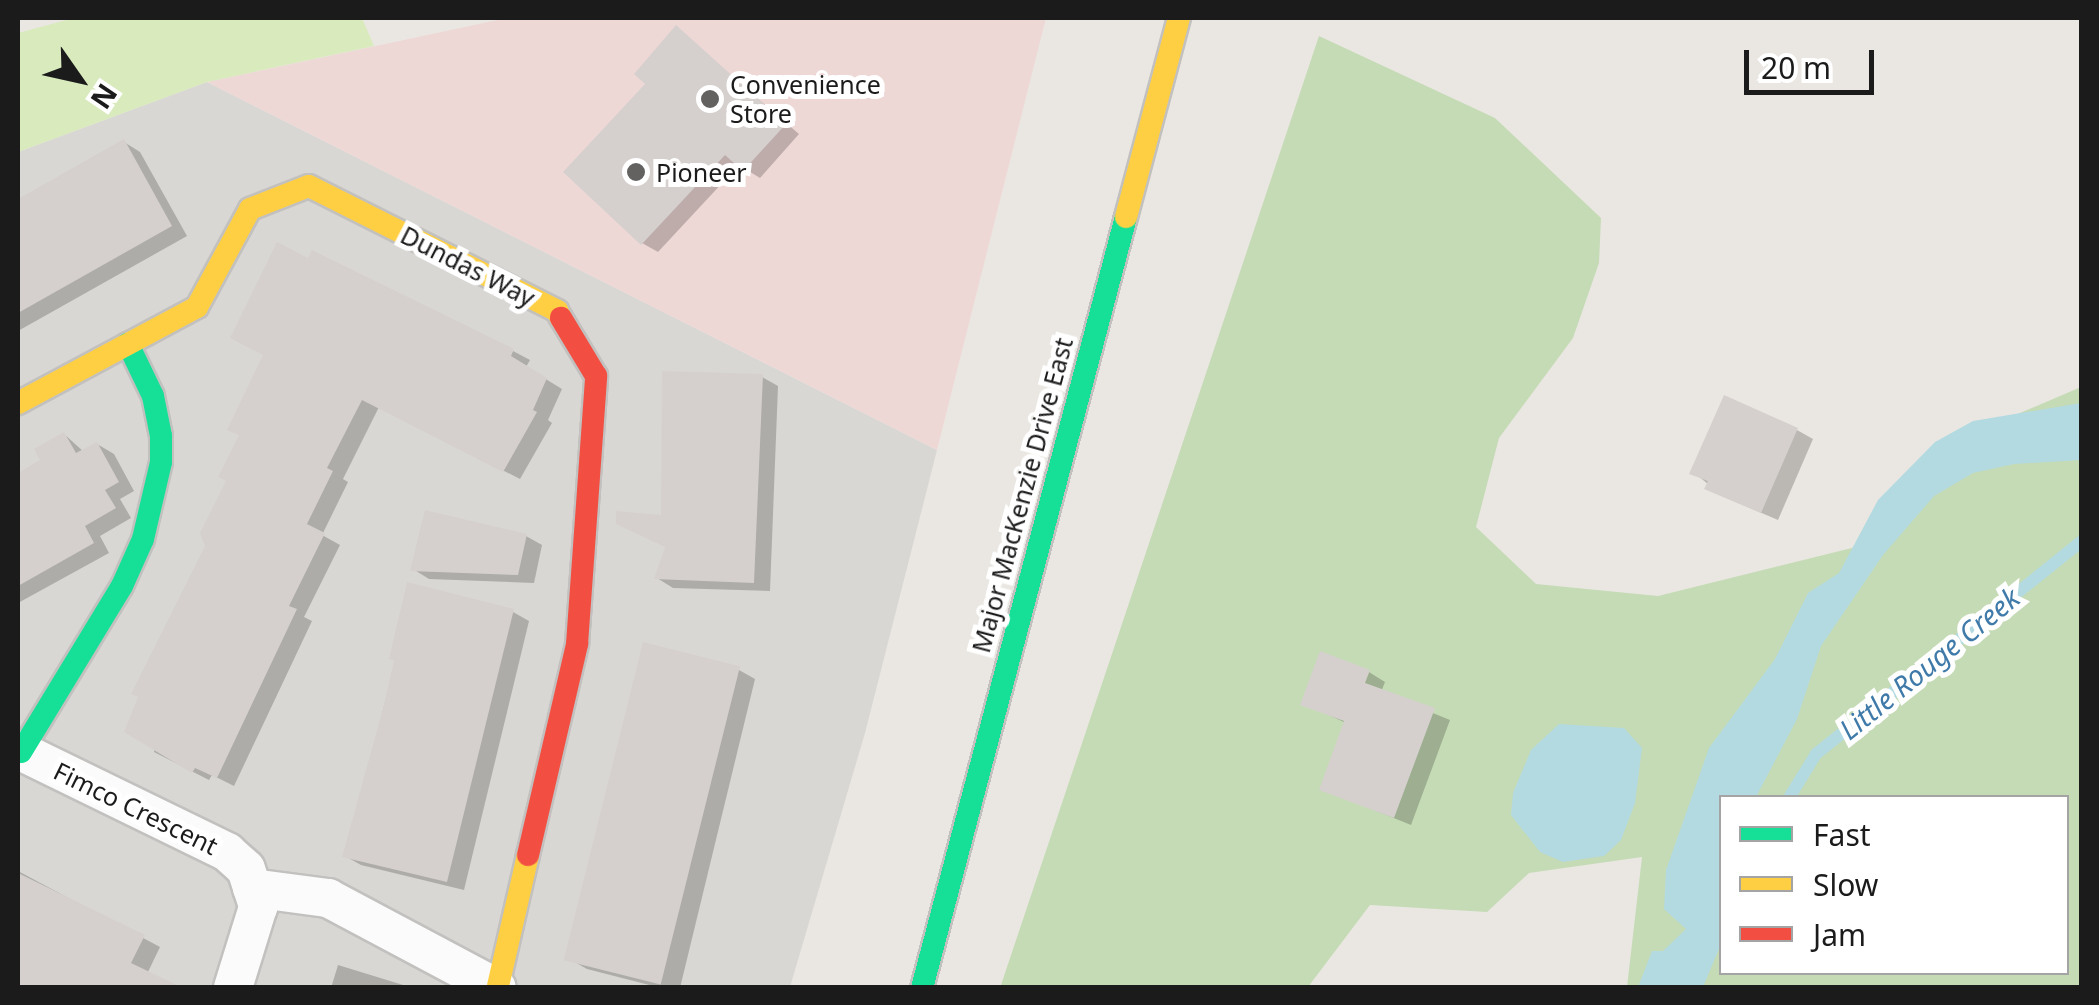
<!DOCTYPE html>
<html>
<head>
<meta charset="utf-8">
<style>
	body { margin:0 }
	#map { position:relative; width:2099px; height:1005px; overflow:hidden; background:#eae7e2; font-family:"Noto Sans",sans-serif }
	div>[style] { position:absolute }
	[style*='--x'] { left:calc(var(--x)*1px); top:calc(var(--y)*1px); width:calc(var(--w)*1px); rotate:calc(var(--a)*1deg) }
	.residential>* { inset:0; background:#d9d7d4 }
	.commercial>* { inset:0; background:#eed8d6 }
	.grass>* { inset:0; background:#d9eabd }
	.forest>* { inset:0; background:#c5dbb5 }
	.water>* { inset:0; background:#b3dae1 }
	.shadow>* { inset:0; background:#0003 }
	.stream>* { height:12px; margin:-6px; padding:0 6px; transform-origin:6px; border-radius:6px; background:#b3dae1 }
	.building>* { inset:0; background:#d5d0cd; transform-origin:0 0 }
	.roads { filter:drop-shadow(2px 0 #c2c1bf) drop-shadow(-2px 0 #c2c1bf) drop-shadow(0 2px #c2c1bf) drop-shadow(0 -2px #c2c1bf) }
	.street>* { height:38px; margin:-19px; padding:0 19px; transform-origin:19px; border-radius:19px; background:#fcfbfb }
	.fast>* { height:22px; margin:-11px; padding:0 11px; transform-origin:11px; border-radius:11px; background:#16e098 }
	.slow>* { height:22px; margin:-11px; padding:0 11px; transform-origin:11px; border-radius:11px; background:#ffcf43 }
	.jam>* { height:22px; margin:-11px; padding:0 11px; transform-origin:11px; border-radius:11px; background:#f24e42 }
	.dots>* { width:28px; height:28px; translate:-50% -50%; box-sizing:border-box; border:5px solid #fff; border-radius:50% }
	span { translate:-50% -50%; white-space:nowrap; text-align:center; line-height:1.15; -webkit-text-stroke:10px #fff; paint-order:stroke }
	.poi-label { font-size:25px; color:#1b1b1b }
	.left { translate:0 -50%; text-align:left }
	.street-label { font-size:25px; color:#1b1b1b }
	.water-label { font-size:28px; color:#3f7aa9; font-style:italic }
	.frame { position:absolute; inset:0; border:20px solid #1b1b1b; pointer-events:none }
	.legend { position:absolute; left:1719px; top:795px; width:350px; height:180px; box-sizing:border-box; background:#fff; border:2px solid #a4a4a4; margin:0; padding:12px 18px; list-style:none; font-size:30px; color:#1b1b1b }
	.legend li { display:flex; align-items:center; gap:20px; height:50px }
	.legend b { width:50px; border:2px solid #a4a4a4 }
	.north { position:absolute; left:30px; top:30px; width:100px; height:100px; -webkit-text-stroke:8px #fff; paint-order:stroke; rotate:124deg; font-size:28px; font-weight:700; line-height:40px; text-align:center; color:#1b1b1b }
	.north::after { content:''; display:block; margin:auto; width:35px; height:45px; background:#1b1b1b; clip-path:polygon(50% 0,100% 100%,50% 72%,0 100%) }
	.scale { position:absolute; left:1744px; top:50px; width:130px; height:45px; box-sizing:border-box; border:5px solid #1b1b1b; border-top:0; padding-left:12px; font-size:30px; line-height:35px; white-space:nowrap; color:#1b1b1b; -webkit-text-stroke:8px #fff; paint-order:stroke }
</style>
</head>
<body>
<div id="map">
	<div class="residential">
		<i style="clip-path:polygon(207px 82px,937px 450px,865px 733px,790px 987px,18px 988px,18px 152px)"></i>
	</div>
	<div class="commercial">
		<i style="clip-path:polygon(507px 18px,1046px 18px,937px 450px,207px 82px)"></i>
	</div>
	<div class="grass">
		<i style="clip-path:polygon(74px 18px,362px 18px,374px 46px,207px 82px,18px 152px,18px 33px)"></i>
	</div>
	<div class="forest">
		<i style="clip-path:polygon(evenodd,1319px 36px,1495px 118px,1601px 218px,1599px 263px,1573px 338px,1499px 438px,1476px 527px,1536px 584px,1658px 596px,1868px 544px,1992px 425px,2081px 387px,2081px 987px,1627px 987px,1642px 857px,1529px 873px,1487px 912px,1370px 905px,1308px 987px,1000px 988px,1319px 36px,1722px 798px,2066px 798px,2066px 972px,1722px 972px,1722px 798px)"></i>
	</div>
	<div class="water">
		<i style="clip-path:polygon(2081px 403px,2081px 460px,2014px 464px,1973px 473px,1934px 496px,1883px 555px,1821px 646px,1797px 719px,1756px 797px,1722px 798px,1721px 944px,1703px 987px,1638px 987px,1652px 951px,1663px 951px,1686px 929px,1664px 909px,1666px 870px,1709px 748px,1775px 659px,1808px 593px,1839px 573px,1878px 500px,1935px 442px,1973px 421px)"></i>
		<i style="clip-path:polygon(1559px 724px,1624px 728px,1642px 748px,1635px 803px,1621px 840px,1604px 856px,1563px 862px,1540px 852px,1511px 815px,1513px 793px,1531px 750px)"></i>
	</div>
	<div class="shadow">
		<i style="clip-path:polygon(677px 29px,799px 134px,760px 178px,739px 165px,658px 252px,642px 243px,649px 84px)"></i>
		<i style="clip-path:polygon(124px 142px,140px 152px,187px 236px,18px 331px,18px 203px)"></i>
		<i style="clip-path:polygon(513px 351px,530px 360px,526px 367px,562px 389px,548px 420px,552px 423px,520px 479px,379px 407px,343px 479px,348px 482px,322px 535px,340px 545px,304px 617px,312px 621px,234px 786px,212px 775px,209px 780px,154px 752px,207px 546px,242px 435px)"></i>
		<i style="clip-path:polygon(762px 377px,778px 386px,770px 591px,673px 588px,657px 578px,668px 547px,664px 518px)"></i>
		<i style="clip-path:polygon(1797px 430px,1813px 439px,1778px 520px,1724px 497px,1693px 472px)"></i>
		<i style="clip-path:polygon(64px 434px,84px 452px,97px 444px,114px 454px,134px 491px,120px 499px,131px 518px,100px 536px,109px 553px,18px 603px,18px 475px,44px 461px)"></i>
		<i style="clip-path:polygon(526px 536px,542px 545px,534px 583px,429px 579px,413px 569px)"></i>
		<i style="clip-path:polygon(513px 612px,529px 621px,464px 890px,361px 865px,345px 856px,396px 660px)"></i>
		<i style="clip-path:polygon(739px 670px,755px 679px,680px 988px,661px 988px,587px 969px,571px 960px)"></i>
		<i style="clip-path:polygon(1369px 672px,1385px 682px,1381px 692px,1450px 720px,1411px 825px,1322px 789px,1346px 723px,1303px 703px)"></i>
		<i style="clip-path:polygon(18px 871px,160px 947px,147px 974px,152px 988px,18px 987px)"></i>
		<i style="clip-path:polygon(338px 965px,413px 988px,331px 988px)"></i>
	</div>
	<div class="stream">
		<i style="--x:1789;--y:798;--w:52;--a:-58.5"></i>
		<i style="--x:1816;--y:754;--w:341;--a:-38.7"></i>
	</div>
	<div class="building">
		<i style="clip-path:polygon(676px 25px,786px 124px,743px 171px,725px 155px,641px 245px,563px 172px,645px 84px,634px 74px)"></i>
		<i style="clip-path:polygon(124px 139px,172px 226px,18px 313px,18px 199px)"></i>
		<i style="clip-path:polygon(277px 242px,308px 258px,312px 250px,514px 349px,511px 356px,547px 378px,533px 410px,537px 412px,503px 472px,362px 400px,327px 468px,333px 471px,307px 524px,325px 533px,289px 606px,297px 609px,217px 778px,195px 768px,192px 773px,124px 732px,138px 697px,131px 694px,205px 546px,200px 533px,226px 481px,218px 477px,239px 435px,227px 430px,263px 355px,230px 338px)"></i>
		<i style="clip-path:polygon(662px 371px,763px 374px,754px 583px,654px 579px,665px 547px,616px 524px,616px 511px,661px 515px)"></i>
		<i style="clip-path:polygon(1724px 395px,1798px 428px,1761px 513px,1704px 489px,1708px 481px,1689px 474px)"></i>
		<i style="clip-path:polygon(64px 432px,76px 453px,97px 442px,119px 482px,105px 490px,116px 508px,85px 526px,94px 543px,18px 586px,18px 473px,40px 460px,34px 449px)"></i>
		<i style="clip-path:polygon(425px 510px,527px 534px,518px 575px,410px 571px)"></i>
		<i style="clip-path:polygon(407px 582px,514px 609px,447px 882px,342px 857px,384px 705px,394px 660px,389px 659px)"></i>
		<i style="left:643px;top:642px;width:100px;height:328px;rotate:14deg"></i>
		<i style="clip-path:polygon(1320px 651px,1370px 670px,1365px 683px,1435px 708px,1394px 818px,1319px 790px,1344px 721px,1300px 705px)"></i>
		<i style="clip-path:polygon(18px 873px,145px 935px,131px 963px,183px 988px,18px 988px)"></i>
	</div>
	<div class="roads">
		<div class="street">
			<i style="--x:18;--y:750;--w:233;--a:26"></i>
			<i style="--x:227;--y:852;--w:25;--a:42"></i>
			<i style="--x:246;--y:869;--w:40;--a:72"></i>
			<i style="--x:258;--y:907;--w:85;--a:107.2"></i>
			<i style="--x:252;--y:888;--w:77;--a:7.5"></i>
			<i style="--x:328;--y:898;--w:191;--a:28"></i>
		</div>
		<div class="fast">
			<i style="--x:21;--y:752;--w:194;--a:-58.7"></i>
			<i style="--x:122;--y:586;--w:51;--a:-65.9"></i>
			<i style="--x:143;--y:539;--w:79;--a:-76.8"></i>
			<i style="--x:161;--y:462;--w:26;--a:-90"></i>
			<i style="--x:161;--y:436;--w:41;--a:-101.3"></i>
			<i style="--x:153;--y:396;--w:58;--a:-115.7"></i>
			<i style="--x:922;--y:988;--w:798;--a:-75.18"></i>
		</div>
		<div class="slow">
			<i style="--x:1126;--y:217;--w:206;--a:-75.1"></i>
			<i style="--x:18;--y:403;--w:203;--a:-28.2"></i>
			<i style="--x:197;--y:307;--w:111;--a:-61.6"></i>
			<i style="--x:250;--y:209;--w:63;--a:-21.3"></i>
			<i style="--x:309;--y:186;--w:278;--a:26.7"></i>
			<i style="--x:557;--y:311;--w:8;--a:60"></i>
			<i style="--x:498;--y:986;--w:134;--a:-77.1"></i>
		</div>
		<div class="jam">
			<i style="--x:528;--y:855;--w:217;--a:-76.9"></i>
			<i style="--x:577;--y:644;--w:269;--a:-85.9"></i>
			<i style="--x:596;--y:376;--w:68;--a:-121.1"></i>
		</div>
	</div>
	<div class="dots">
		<i style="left:710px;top:99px;background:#636261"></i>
		<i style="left:636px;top:172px;background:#636261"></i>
	</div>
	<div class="poi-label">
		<span class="left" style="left:730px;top:99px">Convenience<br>Store</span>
		<span class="left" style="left:656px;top:172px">Pioneer</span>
	</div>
	<div class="street-label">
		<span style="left:468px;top:266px;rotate:27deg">Dundas Way</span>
		<span style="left:1022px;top:495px;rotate:-75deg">Major MacKenzie Drive East</span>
		<span style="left:136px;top:808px;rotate:26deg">Fimco Crescent</span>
	</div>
	<div class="water-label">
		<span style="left:1929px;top:663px;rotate:-39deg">Little Rouge Creek</span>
	</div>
	<div class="frame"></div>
	<ul class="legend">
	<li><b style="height:12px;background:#16e098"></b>Fast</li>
	<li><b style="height:12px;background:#ffcf43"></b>Slow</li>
	<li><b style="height:12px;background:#f24e42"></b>Jam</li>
	</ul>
	<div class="north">N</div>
	<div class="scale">20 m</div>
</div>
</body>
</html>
